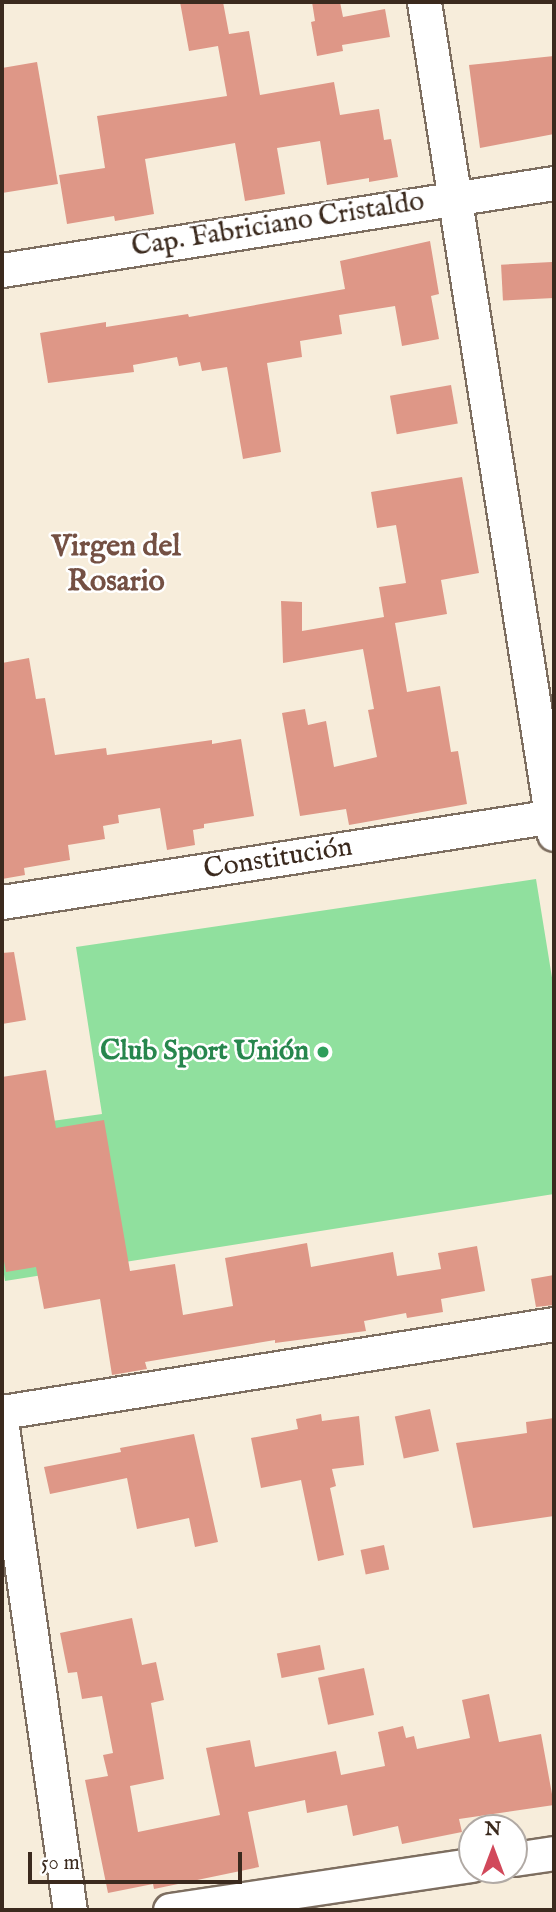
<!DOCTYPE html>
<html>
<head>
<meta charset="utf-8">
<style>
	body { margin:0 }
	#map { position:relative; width:556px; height:1912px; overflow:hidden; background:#f7eddb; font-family:"IM FELL English",serif }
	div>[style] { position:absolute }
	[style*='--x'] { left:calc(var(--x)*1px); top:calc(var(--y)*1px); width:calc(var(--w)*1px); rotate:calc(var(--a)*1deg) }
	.green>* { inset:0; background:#90e09e }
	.building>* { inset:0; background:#de9787; transform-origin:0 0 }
	.roads { filter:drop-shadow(2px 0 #7d6e60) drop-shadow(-2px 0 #7d6e60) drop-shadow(0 2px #7d6e60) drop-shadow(0 -2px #7d6e60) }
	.minor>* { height:33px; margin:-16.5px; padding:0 16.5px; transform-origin:16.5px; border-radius:16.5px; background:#fff }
	.dots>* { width:19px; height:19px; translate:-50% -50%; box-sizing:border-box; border:4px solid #fff; border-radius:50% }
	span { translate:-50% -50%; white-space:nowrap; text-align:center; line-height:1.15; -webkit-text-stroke:5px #fff; paint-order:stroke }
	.street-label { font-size:28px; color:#3b2a1e }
	.leisure-label { font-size:28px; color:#27864d; font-weight:700 }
	.right { translate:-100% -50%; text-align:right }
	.neighbourhood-label { font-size:30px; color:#745043; font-weight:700 }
	.frame { position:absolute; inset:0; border:4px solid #3b2a1e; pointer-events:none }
	.north { position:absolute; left:458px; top:1814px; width:70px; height:70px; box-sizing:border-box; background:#fff; border:2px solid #b1aaa5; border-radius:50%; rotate:0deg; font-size:19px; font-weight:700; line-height:28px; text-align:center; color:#3b2a1e }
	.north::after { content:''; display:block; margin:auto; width:24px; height:32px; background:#d1495b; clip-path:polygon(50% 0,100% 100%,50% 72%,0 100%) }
	.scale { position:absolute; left:28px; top:1852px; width:214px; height:32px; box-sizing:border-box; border:4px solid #3b2a1e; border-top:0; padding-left:9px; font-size:21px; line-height:24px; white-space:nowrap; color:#3b2a1e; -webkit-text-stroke:5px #fff; paint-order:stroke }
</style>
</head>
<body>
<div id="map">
	<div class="green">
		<i style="clip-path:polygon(536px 879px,554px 990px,554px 1194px,5px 1281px,2px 1261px,2px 1128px,102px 1114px,76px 947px)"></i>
	</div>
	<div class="building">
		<i style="clip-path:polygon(180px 2px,223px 2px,229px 34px,249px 31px,260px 95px,334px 82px,340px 115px,379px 109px,384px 140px,391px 139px,398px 177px,369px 182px,369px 178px,327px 185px,320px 141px,277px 148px,285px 194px,245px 201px,235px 143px,145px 159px,154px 214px,115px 221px,114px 216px,67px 224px,59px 175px,105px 168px,97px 116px,227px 96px,218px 46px,189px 51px)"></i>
		<i style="clip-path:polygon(312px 2px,340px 2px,343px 17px,385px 9px,390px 37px,342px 45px,343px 51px,317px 56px,311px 22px,315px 21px)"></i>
		<i style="clip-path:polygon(554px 56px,554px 134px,480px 148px,469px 65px)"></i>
		<i style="clip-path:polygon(37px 62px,58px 184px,2px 193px,2px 68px)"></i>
		<i style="clip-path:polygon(430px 241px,439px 294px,431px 296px,439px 339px,402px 346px,395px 306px,339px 315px,342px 334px,300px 341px,302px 357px,267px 363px,281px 452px,243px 459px,227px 367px,202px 371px,200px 362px,179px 366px,177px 357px,133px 365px,134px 372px,48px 383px,40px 333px,106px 322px,106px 327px,188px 314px,189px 317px,345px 289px,340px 261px)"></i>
		<i style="left:552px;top:262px;width:36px;height:51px;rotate:87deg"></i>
		<i style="left:451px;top:385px;width:39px;height:62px;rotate:80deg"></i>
		<i style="clip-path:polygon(462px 477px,479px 573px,441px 580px,447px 614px,395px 623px,407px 692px,440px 686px,451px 752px,458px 751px,467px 804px,349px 825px,346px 809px,300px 816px,282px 713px,305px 709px,308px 725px,326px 721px,334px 767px,377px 757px,368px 710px,374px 709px,363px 649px,283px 663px,281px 601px,302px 602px,302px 631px,384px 617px,379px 587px,406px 583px,396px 525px,377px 528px,371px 492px)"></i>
		<i style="clip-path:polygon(29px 658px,36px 699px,45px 698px,55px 755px,106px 748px,107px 755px,212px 740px,212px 744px,241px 739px,254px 816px,204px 824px,204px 828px,193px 830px,195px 845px,167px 850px,160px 808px,118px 815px,119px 823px,103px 826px,105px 839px,68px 845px,70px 860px,24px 868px,25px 875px,2px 879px,2px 663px)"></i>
		<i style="clip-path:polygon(14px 952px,26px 1020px,2px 1024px,2px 953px)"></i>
		<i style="clip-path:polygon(46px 1070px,56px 1128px,104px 1120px,130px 1271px,175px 1264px,183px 1315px,233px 1306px,225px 1258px,307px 1243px,311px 1267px,393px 1252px,397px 1276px,441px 1269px,438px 1253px,477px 1246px,485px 1291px,441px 1299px,443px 1312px,407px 1318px,406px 1313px,364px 1321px,366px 1331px,275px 1343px,275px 1340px,145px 1362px,147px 1369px,112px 1375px,100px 1299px,44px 1309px,36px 1267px,6px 1272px,2px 1250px,2px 1077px)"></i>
		<i style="clip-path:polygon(554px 1275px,554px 1305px,536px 1307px,531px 1279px)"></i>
		<i style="left:430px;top:1409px;width:43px;height:36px;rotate:78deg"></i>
		<i style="clip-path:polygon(321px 1414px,322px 1421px,359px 1416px,364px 1465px,332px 1469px,336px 1486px,330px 1488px,344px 1555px,318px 1561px,301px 1480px,261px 1488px,251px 1438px,298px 1429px,296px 1419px)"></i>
		<i style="clip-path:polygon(554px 1418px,554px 1516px,473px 1528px,456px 1443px,527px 1433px,526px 1422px)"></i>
		<i style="clip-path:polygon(194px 1434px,218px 1542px,195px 1547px,189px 1518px,137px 1529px,127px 1478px,50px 1494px,44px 1467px,121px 1452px,120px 1448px)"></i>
		<i style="left:384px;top:1545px;width:25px;height:24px;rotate:78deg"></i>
		<i style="clip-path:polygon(132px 1618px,142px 1665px,156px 1662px,164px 1700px,151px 1703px,164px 1779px,130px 1786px,138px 1832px,220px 1815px,206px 1748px,250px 1740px,255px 1767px,336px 1751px,341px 1775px,385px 1766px,378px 1732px,403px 1726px,406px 1738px,414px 1736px,417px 1749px,470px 1738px,462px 1700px,489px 1694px,499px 1742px,541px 1734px,554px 1805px,459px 1819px,462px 1832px,402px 1844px,398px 1826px,353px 1836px,347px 1805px,307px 1813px,305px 1800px,248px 1812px,259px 1867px,154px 1889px,153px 1884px,108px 1893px,85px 1780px,108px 1776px,103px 1755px,113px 1753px,102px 1696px,82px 1699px,77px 1672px,68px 1673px,60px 1633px)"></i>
		<i style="left:320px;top:1645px;width:25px;height:44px;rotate:79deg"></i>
		<i style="left:364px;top:1668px;width:48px;height:47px;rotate:78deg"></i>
	</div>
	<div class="roads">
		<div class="minor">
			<i style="--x:424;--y:2;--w:842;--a:81.12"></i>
			<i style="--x:2;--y:270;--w:559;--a:-8.96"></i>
			<i style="--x:2;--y:902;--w:559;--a:-8.86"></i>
			<i style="--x:2;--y:1412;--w:559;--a:-9.06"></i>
			<i style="--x:2;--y:1427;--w:488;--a:82"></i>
			<i style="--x:514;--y:1859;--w:40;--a:-8.5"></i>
			<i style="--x:170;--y:1910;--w:305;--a:-8.5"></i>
		</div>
	</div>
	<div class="dots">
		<i style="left:323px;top:1052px;background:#2e9e5b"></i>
	</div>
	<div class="street-label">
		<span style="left:278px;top:225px;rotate:-9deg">Cap. Fabriciano Cristaldo</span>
		<span style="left:278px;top:859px;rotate:-9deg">Constitución</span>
	</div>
	<div class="leisure-label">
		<span class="right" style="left:309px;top:1052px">Club Sport Unión</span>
	</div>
	<div class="neighbourhood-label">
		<span style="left:116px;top:564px">Virgen del<br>Rosario</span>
	</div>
	<div class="frame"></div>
	<div class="north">N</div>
	<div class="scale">50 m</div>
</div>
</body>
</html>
